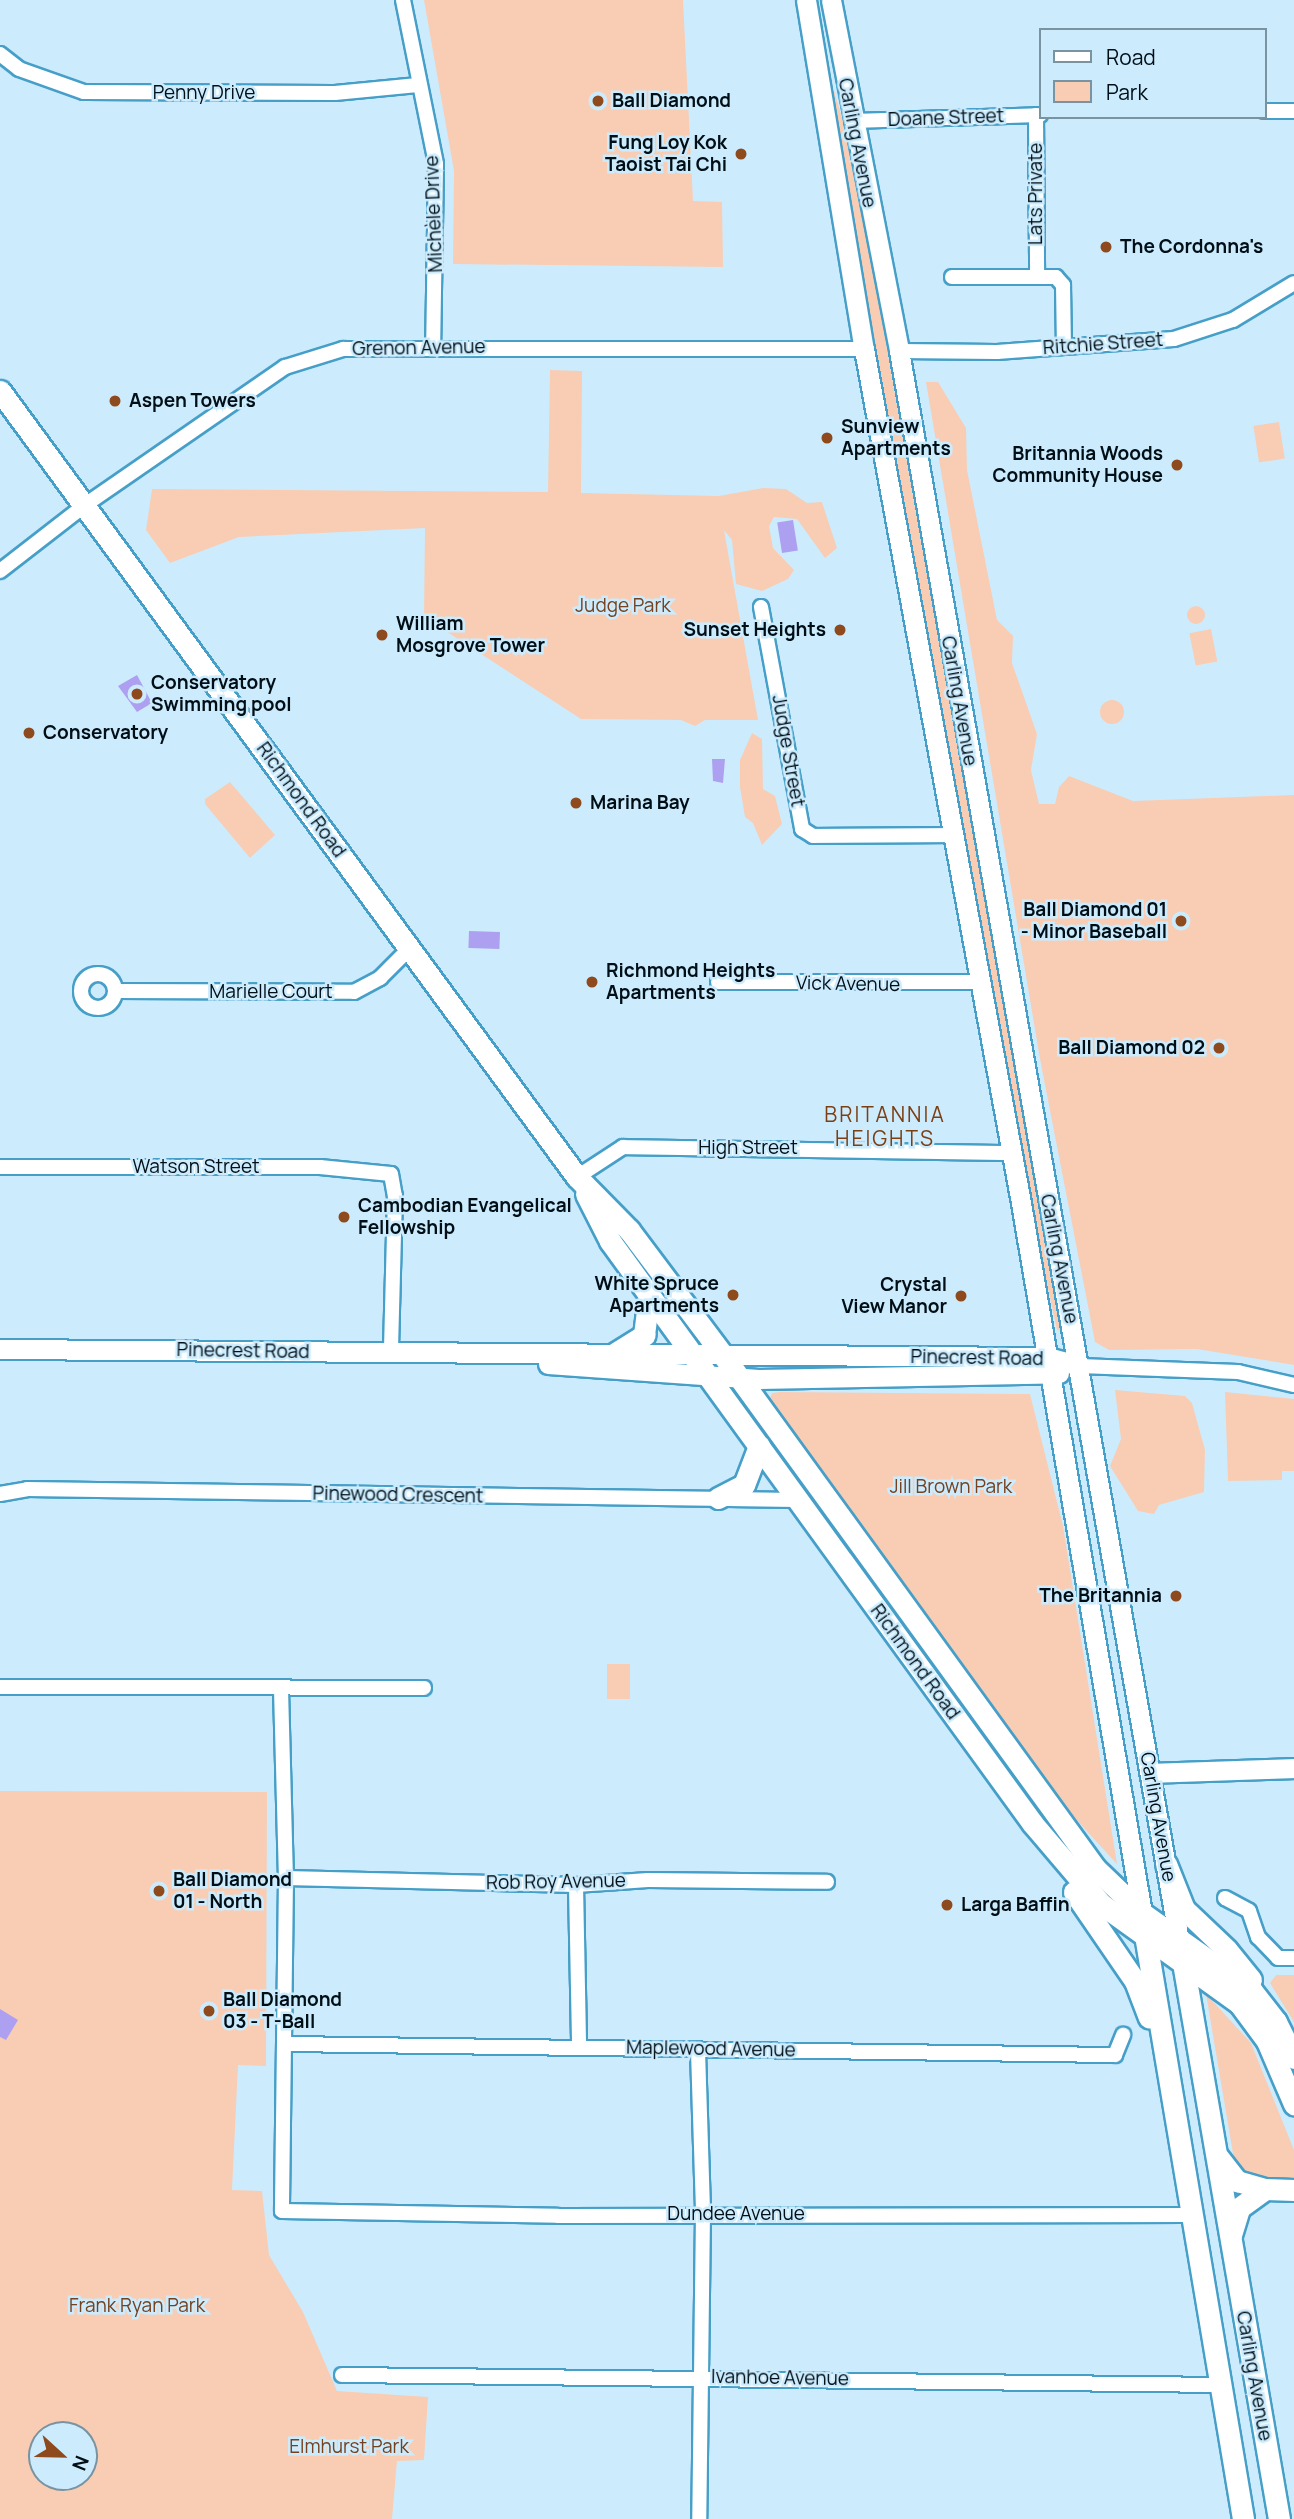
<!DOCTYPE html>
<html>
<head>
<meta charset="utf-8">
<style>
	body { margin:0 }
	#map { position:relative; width:1294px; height:2519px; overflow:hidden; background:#ccecfe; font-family:Manrope,sans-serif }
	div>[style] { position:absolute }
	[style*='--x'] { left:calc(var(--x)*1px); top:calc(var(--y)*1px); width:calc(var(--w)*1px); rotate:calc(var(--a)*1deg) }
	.green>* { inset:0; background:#f8cdb4; transform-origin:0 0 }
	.round { border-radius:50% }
	.water>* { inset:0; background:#aea0f0; transform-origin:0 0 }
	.roads { filter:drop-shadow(2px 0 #469fc8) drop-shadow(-2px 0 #469fc8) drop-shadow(0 2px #469fc8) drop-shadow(0 -2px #469fc8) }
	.street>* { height:14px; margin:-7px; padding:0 7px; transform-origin:7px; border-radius:7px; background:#fff }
	.street>.ring { margin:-7px; padding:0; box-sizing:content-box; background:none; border:14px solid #fff; border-radius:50% }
	.secondary>* { height:19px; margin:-9.5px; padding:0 9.5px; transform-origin:9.5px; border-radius:9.5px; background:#fff }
	.primary>* { height:21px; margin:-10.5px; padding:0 10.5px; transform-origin:10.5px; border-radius:10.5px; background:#fff }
	.dots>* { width:19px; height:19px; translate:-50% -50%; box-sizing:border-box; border:4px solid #ccecfe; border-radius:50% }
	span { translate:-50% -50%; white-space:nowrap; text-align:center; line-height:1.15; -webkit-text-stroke:5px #ccecfe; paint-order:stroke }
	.street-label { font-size:19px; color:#000e16 }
	.poi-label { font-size:19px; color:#000e16; font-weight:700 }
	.left { translate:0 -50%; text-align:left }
	.right { translate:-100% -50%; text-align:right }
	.park-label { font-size:19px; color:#75411f }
	.neighbourhood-label { font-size:21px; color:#7c3f14; letter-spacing:2px }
	.legend { position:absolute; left:1039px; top:28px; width:228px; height:91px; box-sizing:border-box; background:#ccecfe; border:2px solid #7a93a1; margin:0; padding:9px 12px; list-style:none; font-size:21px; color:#000e16 }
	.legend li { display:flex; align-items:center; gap:14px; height:35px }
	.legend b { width:35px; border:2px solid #7a93a1 }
	.north { position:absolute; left:28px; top:2421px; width:70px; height:70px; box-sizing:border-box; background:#ccecfe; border:2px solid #7a93a1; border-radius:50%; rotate:112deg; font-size:19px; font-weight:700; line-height:28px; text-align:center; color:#000e16 }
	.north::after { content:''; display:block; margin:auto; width:24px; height:32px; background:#8e4a1c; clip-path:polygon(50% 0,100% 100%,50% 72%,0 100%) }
</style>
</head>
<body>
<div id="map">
	<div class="green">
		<i style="clip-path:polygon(424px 0,683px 0,693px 201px,722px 202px,723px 267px,453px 264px,454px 171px)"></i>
		<i style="clip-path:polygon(834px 91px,846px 131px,880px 310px,1061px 1331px,1057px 1330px,1032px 1214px,996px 1019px,830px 93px)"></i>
		<i style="clip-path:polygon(550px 370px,582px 371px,581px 493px,719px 496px,763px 488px,786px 489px,807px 503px,822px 502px,837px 548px,825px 558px,797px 519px,774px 517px,769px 526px,773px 548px,794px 570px,788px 579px,762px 591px,736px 584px,732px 540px,724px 530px,758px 720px,705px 720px,695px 726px,681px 720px,581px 719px,424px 617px,425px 528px,239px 537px,170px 563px,146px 530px,152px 489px,548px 492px)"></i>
		<i style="clip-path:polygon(926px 382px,938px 382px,966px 428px,967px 470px,997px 620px,1013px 636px,1012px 663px,1037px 734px,1031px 770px,1039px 804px,1055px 804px,1059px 787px,1069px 776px,1133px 801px,1294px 795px,1294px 1365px,1197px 1349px,1109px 1350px,1095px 1342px,1040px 1059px)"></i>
		<i style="left:1279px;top:422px;width:37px;height:26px;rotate:81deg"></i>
		<i class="round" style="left:1187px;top:606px;width:18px;height:18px"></i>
		<i style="left:1211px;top:629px;width:33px;height:22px;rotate:79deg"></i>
		<i class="round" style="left:1100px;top:700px;width:24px;height:24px"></i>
		<i style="clip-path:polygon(752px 733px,762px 739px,763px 789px,775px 796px,782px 824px,762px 845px,753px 823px,745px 817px,740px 787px,740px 760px)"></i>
		<i style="clip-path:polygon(230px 782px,275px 835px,250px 858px,205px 804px,205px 799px)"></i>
		<i style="clip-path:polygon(1115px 1390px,1185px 1396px,1192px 1403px,1205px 1450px,1204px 1492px,1159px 1505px,1154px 1514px,1138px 1511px,1110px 1466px,1121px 1439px)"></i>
		<i style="clip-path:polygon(780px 1392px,1030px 1394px,1063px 1526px,1117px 1864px,1073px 1816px,803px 1449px,769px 1400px,772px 1393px)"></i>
		<i style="clip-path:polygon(1225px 1392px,1294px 1399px,1294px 1471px,1282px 1471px,1282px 1480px,1228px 1481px)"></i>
		<i style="left:607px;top:1664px;width:23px;height:35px"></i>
		<i style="clip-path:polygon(evenodd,0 1791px,267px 1792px,266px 2066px,238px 2065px,232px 2190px,262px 2191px,269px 2255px,303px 2312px,337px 2391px,428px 2397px,424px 2460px,397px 2461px,392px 2519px,0 2519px,0 1791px,42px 2435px,84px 2435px,84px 2477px,42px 2477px,42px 2435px)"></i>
		<i style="clip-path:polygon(1276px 1975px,1294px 1975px,1294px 2022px,1270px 1983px)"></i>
		<i style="clip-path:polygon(1206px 1994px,1251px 2043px,1294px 2150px,1294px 2179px,1252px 2178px,1236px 2171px)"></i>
	</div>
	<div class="water">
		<i style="left:793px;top:520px;width:31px;height:16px;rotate:81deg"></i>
		<i style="clip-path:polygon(137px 675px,152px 703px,137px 712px,118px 686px)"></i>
		<i style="clip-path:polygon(712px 759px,725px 759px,723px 783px,713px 781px)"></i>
		<i style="left:469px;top:931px;width:31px;height:17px;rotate:2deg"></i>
		<i style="clip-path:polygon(0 2009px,18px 2020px,6px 2040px,0 2037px)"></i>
	</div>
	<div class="roads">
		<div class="street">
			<i style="--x:403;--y:0;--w:167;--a:78.6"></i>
			<i style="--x:436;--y:164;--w:183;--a:90.9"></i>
			<i style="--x:0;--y:54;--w:24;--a:38"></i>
			<i style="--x:19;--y:69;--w:69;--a:19.5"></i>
			<i style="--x:84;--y:92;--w:251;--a:0.2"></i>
			<i style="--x:335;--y:93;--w:83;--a:-5.5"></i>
			<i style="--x:1264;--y:111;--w:30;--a:0"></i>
			<i style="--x:1036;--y:115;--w:159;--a:89.6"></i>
			<i style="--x:852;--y:121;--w:188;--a:-1.8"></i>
			<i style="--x:952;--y:277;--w:104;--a:0"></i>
			<i style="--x:1056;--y:277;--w:11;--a:49"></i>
			<i style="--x:1063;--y:285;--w:62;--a:89.1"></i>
			<i style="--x:899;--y:351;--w:98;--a:0.6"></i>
			<i style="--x:997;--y:352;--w:177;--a:-4.2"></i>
			<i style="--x:1174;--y:339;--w:62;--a:-17.9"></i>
			<i style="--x:1233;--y:320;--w:71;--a:-31.2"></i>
			<i style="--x:0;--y:571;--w:108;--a:-37.8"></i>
			<i style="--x:85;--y:505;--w:243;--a:-34.6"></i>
			<i style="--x:285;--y:367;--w:61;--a:-17.2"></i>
			<i style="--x:343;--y:349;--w:521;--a:0"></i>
			<i style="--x:761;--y:607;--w:226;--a:79.5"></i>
			<i style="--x:802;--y:829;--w:13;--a:32"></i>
			<i style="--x:813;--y:836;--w:139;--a:-0.4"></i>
			<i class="ring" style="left:81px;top:974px;width:20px;height:20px"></i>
			<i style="--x:718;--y:982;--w:261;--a:0"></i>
			<i style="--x:116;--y:991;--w:238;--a:0.2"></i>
			<i style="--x:354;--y:992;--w:30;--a:-28"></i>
			<i style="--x:380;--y:978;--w:42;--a:-45"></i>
			<i style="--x:0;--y:1167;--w:320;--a:0"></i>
			<i style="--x:320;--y:1167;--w:71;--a:5.6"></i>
			<i style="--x:391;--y:1174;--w:22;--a:80"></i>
			<i style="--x:395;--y:1196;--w:157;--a:91.5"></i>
			<i style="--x:577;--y:1177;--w:55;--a:-33.1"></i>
			<i style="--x:623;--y:1147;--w:388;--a:0.9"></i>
			<i style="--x:1080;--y:1366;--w:158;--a:2.2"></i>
			<i style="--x:1238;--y:1372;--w:57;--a:13.1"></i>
			<i style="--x:0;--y:1494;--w:27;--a:-10"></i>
			<i style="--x:27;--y:1489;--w:770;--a:0.82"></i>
			<i style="--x:0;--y:1687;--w:424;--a:0.1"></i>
			<i style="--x:281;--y:1689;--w:189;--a:88.5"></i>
			<i style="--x:286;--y:1878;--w:333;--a:90.7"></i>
			<i style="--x:282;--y:2211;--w:276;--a:1"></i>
			<i style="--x:558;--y:2216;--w:632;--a:-0.09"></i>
			<i style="--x:286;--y:1878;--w:290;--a:1.4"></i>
			<i style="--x:576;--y:1885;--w:72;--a:-4"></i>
			<i style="--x:648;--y:1880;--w:179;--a:0.6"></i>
			<i style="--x:576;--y:1885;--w:162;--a:88.9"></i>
			<i style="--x:1225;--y:1898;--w:27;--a:28"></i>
			<i style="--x:1249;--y:1911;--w:28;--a:71"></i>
			<i style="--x:1258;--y:1937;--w:29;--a:46"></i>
			<i style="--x:1278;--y:1958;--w:16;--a:0"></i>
			<i style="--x:285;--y:2044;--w:830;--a:0.76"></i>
			<i style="--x:1115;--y:2055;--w:22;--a:-68"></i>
			<i style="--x:698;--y:2051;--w:162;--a:88.2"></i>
			<i style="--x:703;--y:2213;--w:306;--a:90.7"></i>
			<i style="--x:342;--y:2375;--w:877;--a:0.65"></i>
		</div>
		<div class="secondary">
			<i style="--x:806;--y:0;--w:354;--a:80.6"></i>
			<i style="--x:864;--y:349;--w:868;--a:79.58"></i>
			<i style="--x:1021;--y:1203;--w:720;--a:80.33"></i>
			<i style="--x:831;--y:0;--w:358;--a:79"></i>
			<i style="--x:899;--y:351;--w:1608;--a:80.01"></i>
			<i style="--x:0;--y:1349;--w:1047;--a:0.44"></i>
			<i style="--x:1047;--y:1357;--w:34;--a:15"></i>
			<i style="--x:548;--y:1364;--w:211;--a:4.1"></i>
			<i style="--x:758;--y:1379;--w:301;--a:-1.1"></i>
			<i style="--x:1150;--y:1773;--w:144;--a:-2"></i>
		</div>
		<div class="primary">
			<i style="--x:0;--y:391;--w:975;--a:53.72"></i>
			<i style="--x:577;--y:1177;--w:74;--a:45.5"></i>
			<i style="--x:629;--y:1230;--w:160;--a:53.1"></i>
			<i style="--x:725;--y:1358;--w:630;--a:54.04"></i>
			<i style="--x:1095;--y:1868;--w:65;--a:43.8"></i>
			<i style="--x:1142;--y:1913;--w:135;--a:35.3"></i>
			<i style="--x:1252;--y:1991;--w:39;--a:52"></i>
			<i style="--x:1276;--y:2022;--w:40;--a:63.4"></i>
			<i style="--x:586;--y:1194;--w:53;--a:62.9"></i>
			<i style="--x:610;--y:1241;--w:720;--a:54.04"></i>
			<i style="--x:1033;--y:1824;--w:105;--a:49.6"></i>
			<i style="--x:1101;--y:1904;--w:170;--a:35.7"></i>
			<i style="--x:1239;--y:2003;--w:47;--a:53.6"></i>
			<i style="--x:1267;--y:2041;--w:69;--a:66.8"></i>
			<i style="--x:614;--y:1354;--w:36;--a:-32"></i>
			<i style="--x:644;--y:1335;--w:40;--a:-82.9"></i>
			<i style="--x:718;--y:1498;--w:29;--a:-27"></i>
			<i style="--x:744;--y:1485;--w:42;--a:-69"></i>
			<i style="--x:1166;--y:1864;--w:48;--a:68.2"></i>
			<i style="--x:1184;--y:1909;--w:59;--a:43.6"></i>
			<i style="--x:1227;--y:1950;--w:38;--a:51"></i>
			<i style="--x:1074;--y:1892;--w:108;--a:55.6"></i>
			<i style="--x:1135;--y:1981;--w:39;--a:69"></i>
			<i style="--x:1144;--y:1929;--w:598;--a:80.47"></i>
			<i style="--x:1181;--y:1951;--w:576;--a:80.21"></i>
			<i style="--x:1218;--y:2157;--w:31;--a:52"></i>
			<i style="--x:1237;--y:2181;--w:29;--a:16"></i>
			<i style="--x:1265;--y:2189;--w:29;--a:2"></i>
			<i style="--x:1231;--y:2235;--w:28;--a:-73"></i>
			<i style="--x:1239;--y:2208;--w:32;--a:-36"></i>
		</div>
	</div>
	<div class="dots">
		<i style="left:598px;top:101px;background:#8e4a1c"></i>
		<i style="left:741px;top:154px;background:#8e4a1c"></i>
		<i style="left:1106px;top:247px;background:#8e4a1c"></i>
		<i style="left:115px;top:401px;background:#8e4a1c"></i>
		<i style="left:827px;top:438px;background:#8e4a1c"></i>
		<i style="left:1177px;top:465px;background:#8e4a1c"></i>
		<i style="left:840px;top:630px;background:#8e4a1c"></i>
		<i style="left:382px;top:635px;background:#8e4a1c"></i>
		<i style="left:137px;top:694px;background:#8e4a1c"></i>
		<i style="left:29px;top:733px;background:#8e4a1c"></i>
		<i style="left:576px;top:803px;background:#8e4a1c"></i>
		<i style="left:1181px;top:921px;background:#8e4a1c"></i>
		<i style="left:592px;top:982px;background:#8e4a1c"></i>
		<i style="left:1219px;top:1048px;background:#8e4a1c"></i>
		<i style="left:344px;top:1217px;background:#8e4a1c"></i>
		<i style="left:733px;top:1295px;background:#8e4a1c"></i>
		<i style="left:961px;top:1296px;background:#8e4a1c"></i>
		<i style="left:1176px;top:1596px;background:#8e4a1c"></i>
		<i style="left:159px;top:1891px;background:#8e4a1c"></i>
		<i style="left:947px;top:1905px;background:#8e4a1c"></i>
		<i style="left:209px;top:2011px;background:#8e4a1c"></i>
	</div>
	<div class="street-label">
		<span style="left:204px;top:93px">Penny Drive</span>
		<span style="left:946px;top:118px;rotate:-2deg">Doane Street</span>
		<span style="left:857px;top:143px;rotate:79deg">Carling Avenue</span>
		<span style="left:1036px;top:194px;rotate:-90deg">Lats Private</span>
		<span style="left:434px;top:214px;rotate:-92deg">Michèle Drive</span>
		<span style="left:1103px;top:344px;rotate:-4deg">Ritchie Street</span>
		<span style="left:419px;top:348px;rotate:-1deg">Grenon Avenue</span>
		<span style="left:959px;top:701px;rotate:80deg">Carling Avenue</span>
		<span style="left:788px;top:751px;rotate:80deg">Judge Street</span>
		<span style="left:301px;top:800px;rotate:54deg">Richmond Road</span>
		<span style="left:848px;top:984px;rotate:1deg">Vick Avenue</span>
		<span style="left:271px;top:992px">Marielle Court</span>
		<span style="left:748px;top:1148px">High Street</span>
		<span style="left:196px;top:1167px">Watson Street</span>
		<span style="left:1059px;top:1259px;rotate:79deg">Carling Avenue</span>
		<span style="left:243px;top:1351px;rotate:1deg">Pinecrest Road</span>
		<span style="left:977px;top:1358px;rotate:1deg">Pinecrest Road</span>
		<span style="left:398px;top:1495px;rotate:1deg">Pinewood Crescent</span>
		<span style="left:915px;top:1662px;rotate:54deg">Richmond Road</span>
		<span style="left:1158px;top:1817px;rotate:80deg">Carling Avenue</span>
		<span style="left:556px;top:1882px;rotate:-1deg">Rob Roy Avenue</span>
		<span style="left:711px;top:2049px;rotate:1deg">Maplewood Avenue</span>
		<span style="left:736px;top:2214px">Dundee Avenue</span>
		<span style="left:1254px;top:2376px;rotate:80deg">Carling Avenue</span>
		<span style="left:780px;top:2378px;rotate:1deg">Ivanhoe Avenue</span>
	</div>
	<div class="poi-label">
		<span class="left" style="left:612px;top:101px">Ball Diamond</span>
		<span class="right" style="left:727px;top:154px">Fung Loy Kok<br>Taoist Tai Chi</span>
		<span class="left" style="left:1120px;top:247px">The Cordonna's</span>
		<span class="left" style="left:129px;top:401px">Aspen Towers</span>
		<span class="left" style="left:841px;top:438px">Sunview<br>Apartments</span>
		<span class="right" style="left:1163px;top:465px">Britannia Woods<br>Community House</span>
		<span class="left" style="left:396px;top:635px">William<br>Mosgrove Tower</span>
		<span class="right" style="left:826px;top:630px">Sunset Heights</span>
		<span class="left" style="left:151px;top:694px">Conservatory<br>Swimming pool</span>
		<span class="left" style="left:43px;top:733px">Conservatory</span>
		<span class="left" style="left:590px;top:803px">Marina Bay</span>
		<span class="right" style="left:1167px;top:921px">Ball Diamond 01<br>- Minor Baseball</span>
		<span class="left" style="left:606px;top:982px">Richmond Heights<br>Apartments</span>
		<span class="right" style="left:1205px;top:1048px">Ball Diamond 02</span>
		<span class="left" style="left:358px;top:1217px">Cambodian Evangelical<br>Fellowship</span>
		<span class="right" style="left:719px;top:1295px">White Spruce<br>Apartments</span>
		<span class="right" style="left:947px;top:1296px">Crystal<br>View Manor</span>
		<span class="right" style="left:1162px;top:1596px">The Britannia</span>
		<span class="left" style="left:173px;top:1891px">Ball Diamond<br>01 - North</span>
		<span class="left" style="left:961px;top:1905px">Larga Baffin</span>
		<span class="left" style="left:223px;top:2011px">Ball Diamond<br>03 - T-Ball</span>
	</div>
	<div class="park-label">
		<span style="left:623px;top:606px">Judge Park</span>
		<span style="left:951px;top:1487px">Jill Brown Park</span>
		<span style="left:137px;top:2306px">Frank Ryan Park</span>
		<span style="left:349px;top:2447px">Elmhurst Park</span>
	</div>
	<div class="neighbourhood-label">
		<span style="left:885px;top:1126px">BRITANNIA<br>HEIGHTS</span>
	</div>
	<ul class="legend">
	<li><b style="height:9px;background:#fff"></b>Road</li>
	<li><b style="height:19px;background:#f8cdb4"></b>Park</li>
	</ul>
	<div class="north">N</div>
</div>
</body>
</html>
